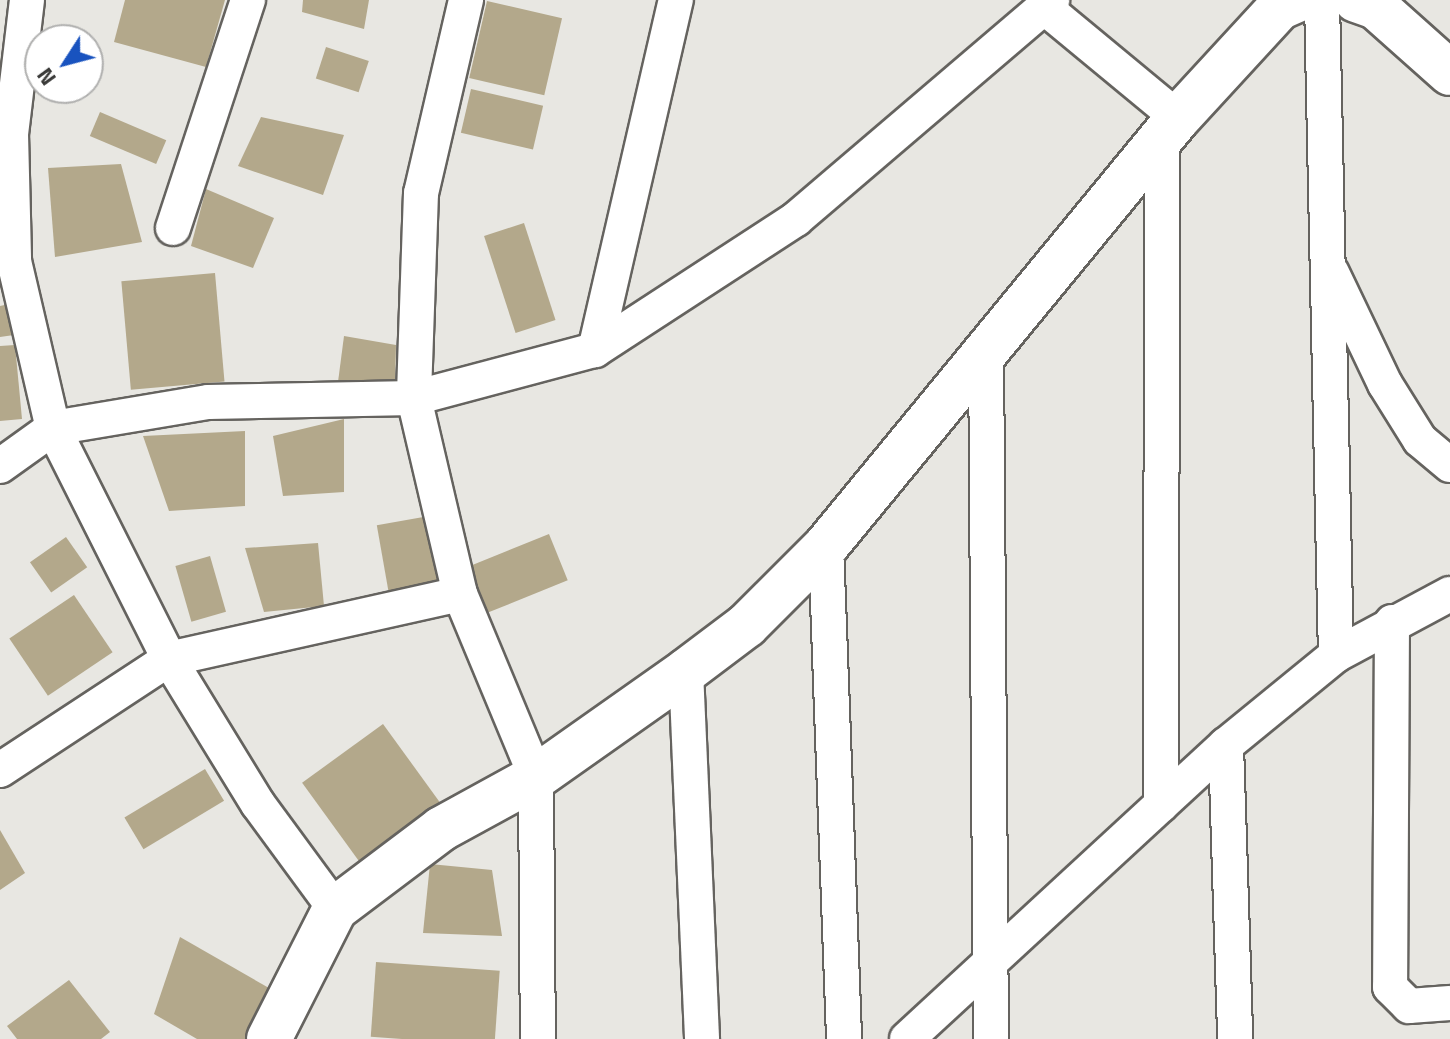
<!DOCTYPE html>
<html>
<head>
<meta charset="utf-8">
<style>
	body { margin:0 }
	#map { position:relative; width:1450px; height:1039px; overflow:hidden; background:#e8e7e2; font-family:"Titillium Web",sans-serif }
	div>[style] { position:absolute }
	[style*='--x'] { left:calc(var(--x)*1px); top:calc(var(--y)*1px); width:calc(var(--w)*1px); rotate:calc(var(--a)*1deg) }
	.building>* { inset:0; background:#b3a88b; transform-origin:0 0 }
	.roads { filter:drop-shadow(2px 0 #65635f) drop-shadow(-2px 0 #65635f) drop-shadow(0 2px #65635f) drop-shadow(0 -2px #65635f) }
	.street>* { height:34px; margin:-17px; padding:0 17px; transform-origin:17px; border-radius:17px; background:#fff }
	.secondary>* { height:44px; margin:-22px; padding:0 22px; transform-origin:22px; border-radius:22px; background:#fff }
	span { translate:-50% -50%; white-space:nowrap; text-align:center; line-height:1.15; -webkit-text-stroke:7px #fff; paint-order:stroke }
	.north { position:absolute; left:24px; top:24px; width:80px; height:80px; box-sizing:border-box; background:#fff; border:2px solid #b0b0af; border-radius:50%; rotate:234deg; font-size:22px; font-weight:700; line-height:32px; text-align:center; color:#3a3a38 }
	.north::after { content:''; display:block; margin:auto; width:28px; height:36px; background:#1953bf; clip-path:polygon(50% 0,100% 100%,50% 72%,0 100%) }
</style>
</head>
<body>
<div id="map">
	<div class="building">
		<i style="clip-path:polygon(125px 0,225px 0,206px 67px,114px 42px)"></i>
		<i style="clip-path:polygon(303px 0,369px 0,364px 29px,302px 12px)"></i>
		<i style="left:487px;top:1px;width:77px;height:79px;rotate:13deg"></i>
		<i style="left:326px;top:47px;width:45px;height:33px;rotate:18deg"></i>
		<i style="left:471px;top:89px;width:74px;height:45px;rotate:13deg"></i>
		<i style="left:100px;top:112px;width:72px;height:26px;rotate:23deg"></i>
		<i style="clip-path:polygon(261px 117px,344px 135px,323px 195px,238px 166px)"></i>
		<i style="clip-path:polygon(121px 164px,142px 242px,55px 257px,48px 168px)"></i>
		<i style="clip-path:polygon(206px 189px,274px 218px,253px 268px,191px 246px)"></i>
		<i style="left:524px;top:223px;width:102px;height:42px;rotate:72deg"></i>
		<i style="left:215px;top:273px;width:109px;height:94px;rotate:85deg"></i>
		<i style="clip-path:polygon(9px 304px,14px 335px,0 337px,0 306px)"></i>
		<i style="clip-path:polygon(344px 336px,396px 345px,395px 388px,338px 382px)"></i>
		<i style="clip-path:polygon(15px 345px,22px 419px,0 421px,0 346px)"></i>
		<i style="clip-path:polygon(344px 419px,344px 492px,283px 496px,273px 436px)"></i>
		<i style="clip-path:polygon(245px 431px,245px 506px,169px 511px,143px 436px)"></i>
		<i style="left:429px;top:516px;width:74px;height:53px;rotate:80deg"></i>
		<i style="left:549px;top:534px;width:50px;height:88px;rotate:68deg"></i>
		<i style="left:66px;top:537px;width:37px;height:44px;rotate:55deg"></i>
		<i style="clip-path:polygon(318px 543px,324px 606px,264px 612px,245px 548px)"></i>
		<i style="left:210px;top:556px;width:58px;height:36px;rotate:74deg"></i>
		<i style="left:74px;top:595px;width:69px;height:78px;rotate:56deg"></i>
		<i style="left:383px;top:724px;width:100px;height:100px;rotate:54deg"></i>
		<i style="left:205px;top:769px;width:37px;height:94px;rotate:59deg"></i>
		<i style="clip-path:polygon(0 830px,25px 873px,0 890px)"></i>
		<i style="clip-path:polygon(430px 864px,492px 870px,502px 936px,423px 933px)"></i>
		<i style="clip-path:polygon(180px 937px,283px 996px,259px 1039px,197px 1039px,154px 1014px)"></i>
		<i style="left:376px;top:962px;width:124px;height:75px;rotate:4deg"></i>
		<i style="clip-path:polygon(69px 980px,110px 1032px,101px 1039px,17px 1039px,7px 1026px)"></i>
	</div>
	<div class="roads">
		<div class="street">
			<i style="--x:27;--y:0;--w:135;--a:96.8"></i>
			<i style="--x:11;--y:134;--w:127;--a:88.6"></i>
			<i style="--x:14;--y:261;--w:171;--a:76.9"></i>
			<i style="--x:53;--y:428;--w:258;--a:63.3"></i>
			<i style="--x:169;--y:659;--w:170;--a:58.5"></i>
			<i style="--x:258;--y:804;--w:130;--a:53.7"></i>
			<i style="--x:466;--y:0;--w:198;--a:103.1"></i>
			<i style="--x:421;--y:193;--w:205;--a:92"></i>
			<i style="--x:414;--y:398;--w:201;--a:76.8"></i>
			<i style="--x:460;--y:594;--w:198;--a:67.4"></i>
			<i style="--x:536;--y:777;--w:262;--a:89.6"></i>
			<i style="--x:1322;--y:0;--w:655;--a:88.78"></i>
			<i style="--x:1044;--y:7;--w:174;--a:39.6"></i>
			<i style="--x:173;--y:228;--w:240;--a:-71.8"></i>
			<i style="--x:1332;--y:273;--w:123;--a:64.5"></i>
			<i style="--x:1385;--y:384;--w:66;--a:58"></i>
			<i style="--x:1420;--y:440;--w:39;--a:40"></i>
			<i style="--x:986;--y:345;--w:694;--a:89.59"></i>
			<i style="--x:595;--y:350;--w:359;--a:-77"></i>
			<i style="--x:0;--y:466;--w:65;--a:-35.6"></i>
			<i style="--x:53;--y:428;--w:157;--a:-9.5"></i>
			<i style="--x:208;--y:402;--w:206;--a:-1.1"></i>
			<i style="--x:414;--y:398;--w:187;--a:-14.9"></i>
			<i style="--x:595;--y:350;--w:240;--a:-33.1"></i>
			<i style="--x:796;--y:219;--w:337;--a:-40.5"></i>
			<i style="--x:826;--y:546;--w:493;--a:87.9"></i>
			<i style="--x:1392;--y:622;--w:365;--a:90.3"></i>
			<i style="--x:1390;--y:987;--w:27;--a:45"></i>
			<i style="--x:1409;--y:1006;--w:41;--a:-4.2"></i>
			<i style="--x:686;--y:671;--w:368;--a:87.5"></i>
			<i style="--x:1226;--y:745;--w:294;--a:88.2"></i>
			<i style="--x:0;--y:770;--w:202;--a:-33.3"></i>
			<i style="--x:169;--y:659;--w:298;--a:-12.6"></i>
			<i style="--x:1161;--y:805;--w:666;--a:-89.91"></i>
			<i style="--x:907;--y:1039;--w:434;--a:-42.7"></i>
			<i style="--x:1226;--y:745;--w:142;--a:-39.3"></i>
			<i style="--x:1336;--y:655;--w:129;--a:-28.2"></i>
		</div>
		<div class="secondary">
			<i style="--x:1356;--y:0;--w:21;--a:19"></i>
			<i style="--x:1376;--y:7;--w:99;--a:41.7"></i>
			<i style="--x:269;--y:1039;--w:146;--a:-63.1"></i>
			<i style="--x:335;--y:909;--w:133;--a:-37"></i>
			<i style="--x:441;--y:829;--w:108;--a:-28.7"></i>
			<i style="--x:536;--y:777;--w:184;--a:-35.2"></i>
			<i style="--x:686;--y:671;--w:76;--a:-37"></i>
			<i style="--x:747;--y:625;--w:112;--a:-45"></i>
			<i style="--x:826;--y:546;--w:554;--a:-50.57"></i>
			<i style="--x:1178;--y:118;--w:149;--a:-47.4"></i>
			<i style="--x:1279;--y:8;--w:20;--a:-24"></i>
		</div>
	</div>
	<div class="north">N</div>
</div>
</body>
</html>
